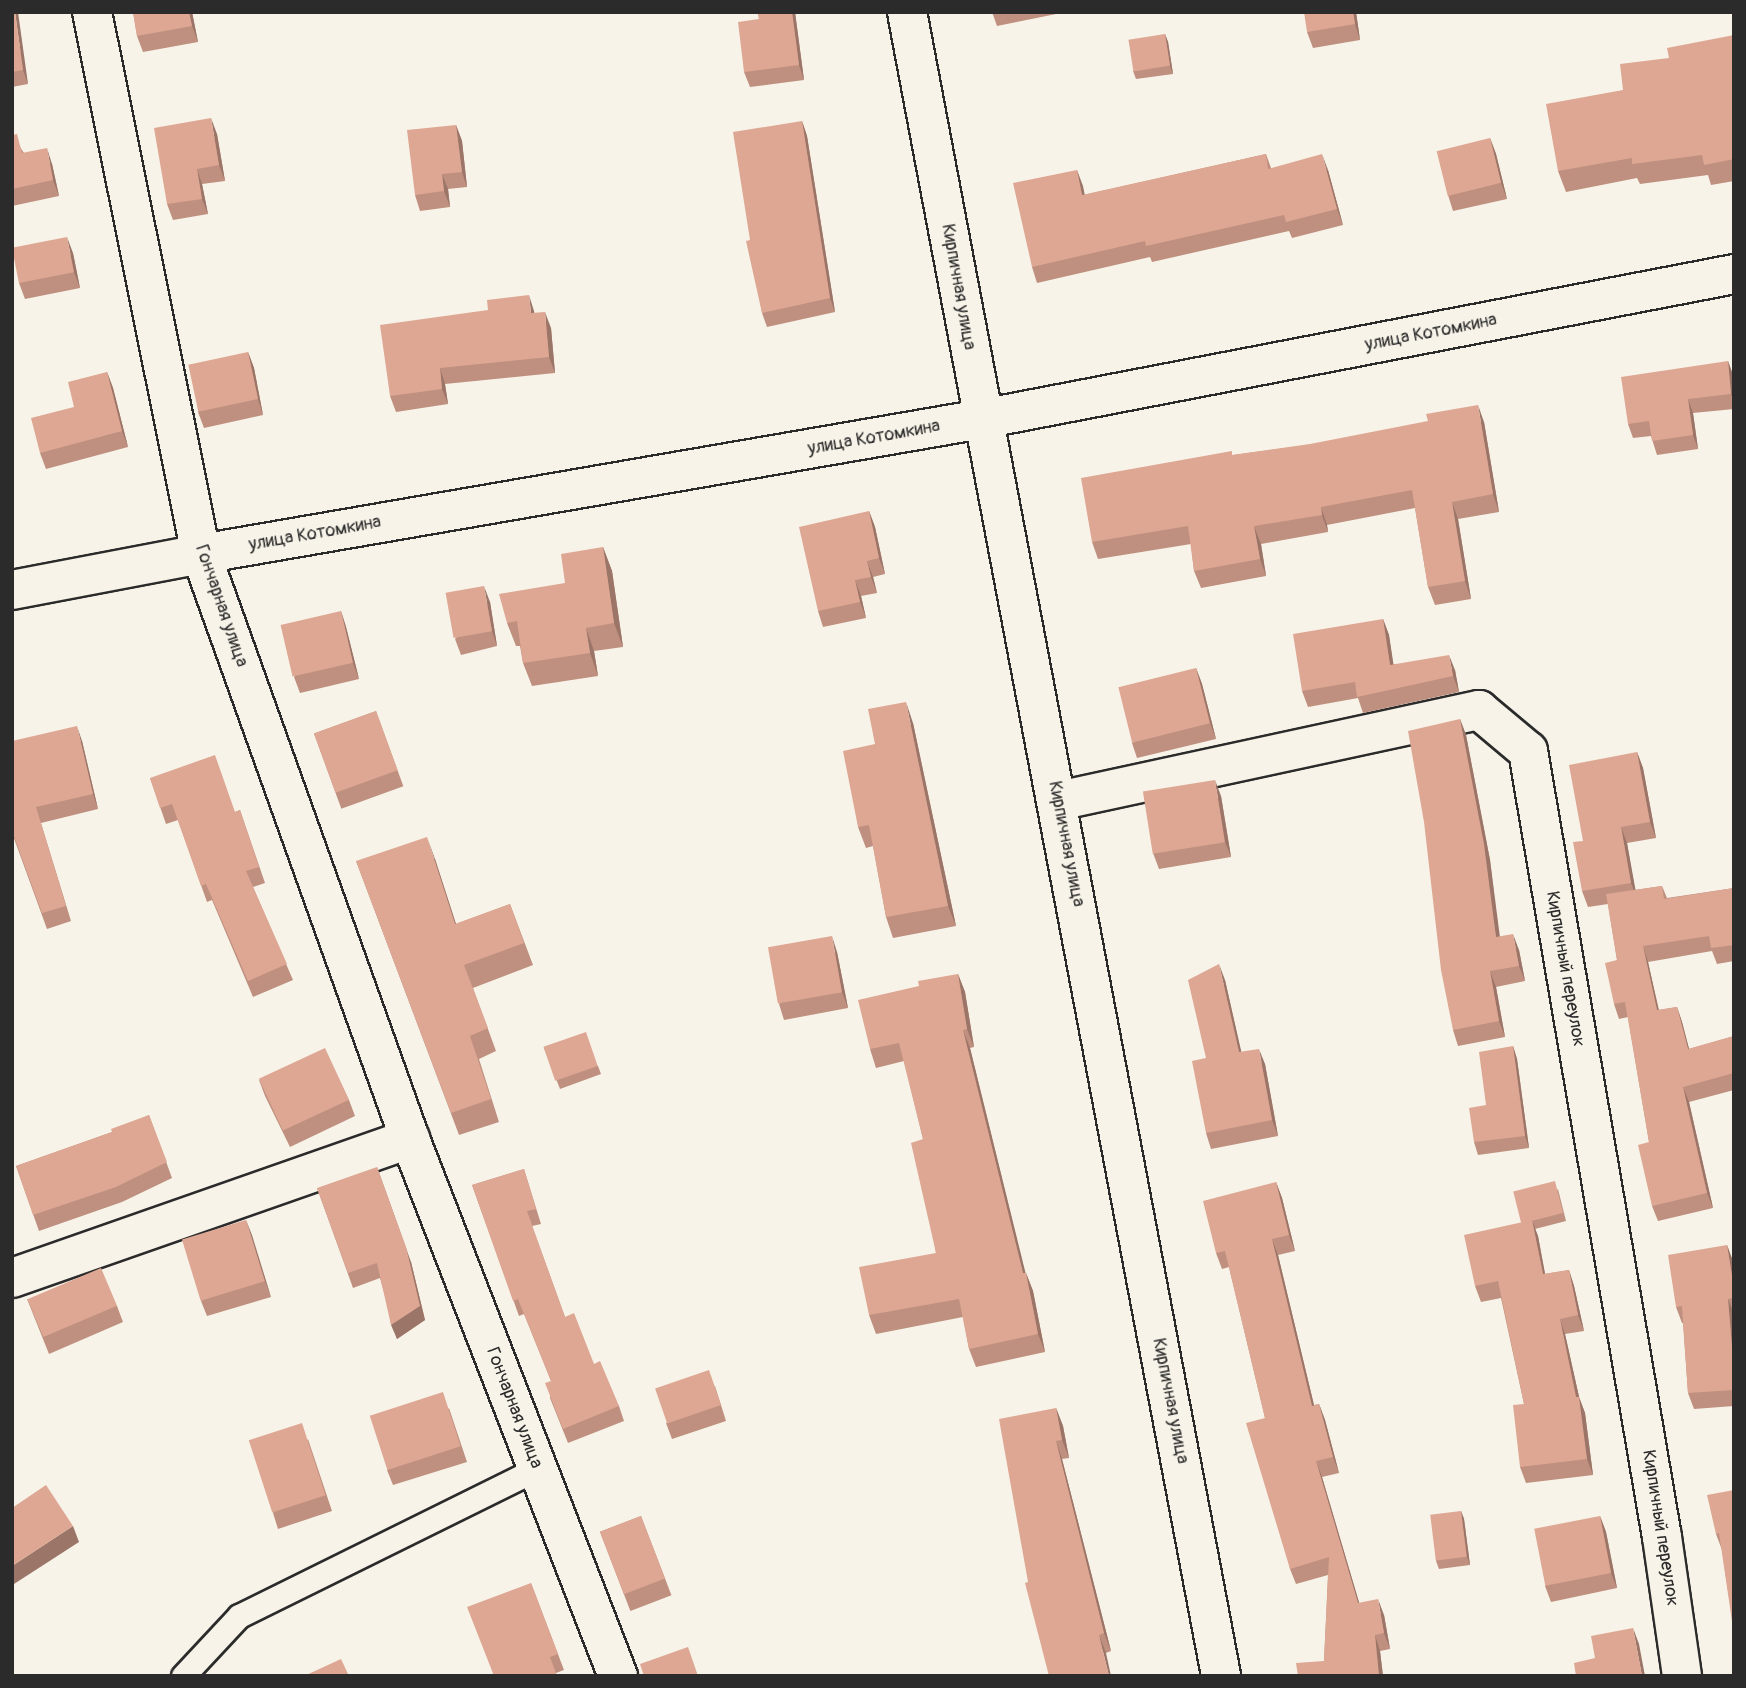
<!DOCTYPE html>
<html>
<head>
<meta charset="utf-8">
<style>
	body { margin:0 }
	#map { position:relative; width:1746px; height:1688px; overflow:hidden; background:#f7f3e8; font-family:Pangolin,sans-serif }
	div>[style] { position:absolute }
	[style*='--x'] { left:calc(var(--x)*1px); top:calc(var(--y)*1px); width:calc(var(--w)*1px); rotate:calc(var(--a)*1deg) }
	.roads { filter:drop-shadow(2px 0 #2b2b2b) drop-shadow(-2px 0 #2b2b2b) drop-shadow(0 2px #2b2b2b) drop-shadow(0 -2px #2b2b2b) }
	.lane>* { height:23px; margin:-11.5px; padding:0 11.5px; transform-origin:11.5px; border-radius:11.5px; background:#f7f3e8 }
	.street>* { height:38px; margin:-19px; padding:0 19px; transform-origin:19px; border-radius:19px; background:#f7f3e8 }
	.wall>* { inset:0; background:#bf907f; transform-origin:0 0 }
	.shaded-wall>* { inset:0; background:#9b7568 }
	.building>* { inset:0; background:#dea794; transform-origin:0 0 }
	span { translate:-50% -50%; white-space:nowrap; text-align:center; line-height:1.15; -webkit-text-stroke:7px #f7f3e8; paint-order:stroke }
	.street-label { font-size:18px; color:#2b2b2b }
	.frame { position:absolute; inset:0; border:14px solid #2b2b2b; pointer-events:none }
</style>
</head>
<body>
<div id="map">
	<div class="roads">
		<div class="lane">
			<i style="--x:183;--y:1676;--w:82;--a:-47"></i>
			<i style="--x:239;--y:1616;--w:334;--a:-26.3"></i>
		</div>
		<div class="street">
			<i style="--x:92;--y:12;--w:553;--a:78.63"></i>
			<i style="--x:201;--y:554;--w:621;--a:70.34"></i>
			<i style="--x:410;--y:1139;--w:576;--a:68.83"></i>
			<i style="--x:907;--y:12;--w:1693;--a:79.31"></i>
			<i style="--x:12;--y:590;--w:192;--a:-10.8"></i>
			<i style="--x:201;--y:554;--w:793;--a:-9.81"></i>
			<i style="--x:982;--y:419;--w:766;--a:-10.91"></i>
			<i style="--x:1058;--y:801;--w:431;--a:-12.2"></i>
			<i style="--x:1479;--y:710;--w:64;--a:39.9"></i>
			<i style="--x:1528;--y:751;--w:797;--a:80.33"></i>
			<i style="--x:1662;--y:1537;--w:140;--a:81.8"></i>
			<i style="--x:12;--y:1278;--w:422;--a:-19.3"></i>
		</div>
	</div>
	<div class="wall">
		<i style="clip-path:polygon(12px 12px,28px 84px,12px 87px)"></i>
		<i style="clip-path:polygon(133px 12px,192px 12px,198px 42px,143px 52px,137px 36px)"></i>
		<i style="clip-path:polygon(758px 12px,795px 12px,804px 80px,750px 87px,744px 72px,759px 19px)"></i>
		<i style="clip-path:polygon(992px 12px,1066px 12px,997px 26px)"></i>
		<i style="clip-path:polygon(1356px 12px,1360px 40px,1313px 48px,1307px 32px)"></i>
		<i style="clip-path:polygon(1165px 34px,1168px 42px,1173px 74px,1136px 79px,1133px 71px)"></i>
		<i style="clip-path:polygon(1734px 35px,1734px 181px,1711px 185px,1708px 175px,1640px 184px,1637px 178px,1566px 192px,1558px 171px,1623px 90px,1669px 58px)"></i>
		<i style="clip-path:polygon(802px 121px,807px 136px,835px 312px,767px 327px,762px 313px,750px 240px)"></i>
		<i style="clip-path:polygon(456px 125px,462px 141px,467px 187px,448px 189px,450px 207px,420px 211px,415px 195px)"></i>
		<i style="clip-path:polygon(217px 134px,225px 181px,202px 184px,208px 214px,173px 220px,167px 204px)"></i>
		<i style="clip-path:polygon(12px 135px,24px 153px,52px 164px,59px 196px,12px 206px)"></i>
		<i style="clip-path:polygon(1490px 138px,1496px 154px,1507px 199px,1453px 211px,1448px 195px)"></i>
		<i style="clip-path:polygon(1266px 154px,1271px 168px,1328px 170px,1343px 225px,1292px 238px,1289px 231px,1152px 262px,1150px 257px,1037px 283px,1032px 267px,1077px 170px,1084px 195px)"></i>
		<i style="clip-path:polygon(73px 253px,80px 288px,25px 299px,19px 283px)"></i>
		<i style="clip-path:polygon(535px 313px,551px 328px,555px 373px,445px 384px,448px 404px,396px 412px,390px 396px)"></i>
		<i style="clip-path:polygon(248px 352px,254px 368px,263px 415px,204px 428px,198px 412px)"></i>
		<i style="clip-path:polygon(1728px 361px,1733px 375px,1734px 409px,1693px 413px,1698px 449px,1657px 455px,1651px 436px,1633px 438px,1628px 424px)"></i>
		<i style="clip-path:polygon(107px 372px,113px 388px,128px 447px,46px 469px,40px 453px,74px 407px)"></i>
		<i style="clip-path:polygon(1484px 422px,1499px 512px,1458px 519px,1471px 599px,1435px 605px,1428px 587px,1415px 508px,1327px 525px,1328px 532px,1261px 544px,1266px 576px,1201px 588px,1194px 571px,1191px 544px,1098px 559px,1092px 542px,1233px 455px)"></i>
		<i style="clip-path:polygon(869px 511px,875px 527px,885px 574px,873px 577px,877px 593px,861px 596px,866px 618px,823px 627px,818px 611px)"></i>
		<i style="clip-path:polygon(603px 547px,612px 571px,623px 647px,594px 651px,598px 676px,532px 686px,523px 663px,520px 646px,516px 646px,507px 623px,565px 583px)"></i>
		<i style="clip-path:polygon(490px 602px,497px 646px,461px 655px,455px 639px)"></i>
		<i style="clip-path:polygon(341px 611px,346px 627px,359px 679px,300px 693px,294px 677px)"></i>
		<i style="clip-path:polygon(1383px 619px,1389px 635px,1393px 664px,1455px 670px,1459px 692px,1363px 713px,1358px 698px,1308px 707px,1302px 691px)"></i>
		<i style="clip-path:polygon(1196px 668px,1202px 684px,1216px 739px,1137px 758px,1132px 743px)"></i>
		<i style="left:376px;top:711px;width:80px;height:66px;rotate:70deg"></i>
		<i style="clip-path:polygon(1460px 719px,1466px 735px,1490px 860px,1499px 937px,1519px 950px,1525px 981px,1496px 987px,1505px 1037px,1458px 1046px,1453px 1030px)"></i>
		<i style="clip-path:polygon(913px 723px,956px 926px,893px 938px,886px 917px,873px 846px,866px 848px,858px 827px,875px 744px)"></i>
		<i style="clip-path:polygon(12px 737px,13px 741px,82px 741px,98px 809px,41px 823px,71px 921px,47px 929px,12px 833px)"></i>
		<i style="clip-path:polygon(1637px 752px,1643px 768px,1656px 838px,1627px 843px,1635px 890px,1662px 886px,1667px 898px,1734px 888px,1734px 961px,1717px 964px,1712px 951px,1648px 962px,1659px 1010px,1677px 1007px,1682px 1022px,1689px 1049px,1734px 1036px,1734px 1090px,1689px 1102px,1713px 1208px,1658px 1221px,1652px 1206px,1649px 1142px,1628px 1017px,1619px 1019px,1614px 1004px,1617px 960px,1608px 904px,1588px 907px,1582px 891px,1583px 841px)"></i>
		<i style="clip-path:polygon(150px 778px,235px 812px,240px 810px,265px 883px,253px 887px,293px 980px,253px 997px,212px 900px,207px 902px,178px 820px,166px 824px)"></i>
		<i style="clip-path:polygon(1221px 796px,1231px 857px,1159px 869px,1153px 853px)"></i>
		<i style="clip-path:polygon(435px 859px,456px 924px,510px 904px,533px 965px,473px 988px,496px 1051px,479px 1059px,499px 1122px,459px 1135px,356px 861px)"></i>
		<i style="clip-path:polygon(837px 952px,848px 1008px,784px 1020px,779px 1004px)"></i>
		<i style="clip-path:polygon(958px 974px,965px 992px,974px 1047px,970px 1048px,1025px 1273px,1026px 1273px,1033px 1291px,1045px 1352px,976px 1367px,969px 1349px,963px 1317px,876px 1334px,869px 1315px,936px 1253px,923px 1139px,904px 1061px,876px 1068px,870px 1049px)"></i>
		<i style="clip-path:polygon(1225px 980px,1241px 1052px,1265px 1064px,1278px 1136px,1211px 1149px,1206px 1133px,1206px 1058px)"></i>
		<i style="clip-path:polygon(1513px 1046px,1517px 1059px,1529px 1148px,1478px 1155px,1474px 1142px)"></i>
		<i style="clip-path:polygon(544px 1048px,598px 1066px,601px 1074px,560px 1089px)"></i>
		<i style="clip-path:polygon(259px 1080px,349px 1100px,355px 1116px,290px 1147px,265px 1096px)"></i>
		<i style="clip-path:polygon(149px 1115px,172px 1178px,122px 1202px,39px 1231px,16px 1166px,112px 1132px)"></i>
		<i style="clip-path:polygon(524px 1169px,541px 1224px,532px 1226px,565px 1317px,619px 1406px,624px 1421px,568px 1443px,550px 1398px,551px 1381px,524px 1314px,519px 1316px,472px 1185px)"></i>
		<i style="clip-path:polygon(1276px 1182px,1282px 1198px,1295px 1251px,1278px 1255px,1314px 1405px,1319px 1404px,1325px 1420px,1339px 1473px,1322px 1477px,1359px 1603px,1384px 1615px,1390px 1649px,1380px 1651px,1383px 1676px,1298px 1676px,1324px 1661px,1328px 1575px,1296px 1584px,1290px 1569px,1265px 1418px,1229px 1267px,1222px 1269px,1216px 1253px)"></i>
		<i style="clip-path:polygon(317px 1188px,411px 1262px,425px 1320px,397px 1339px,380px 1278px,353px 1288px)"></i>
		<i style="clip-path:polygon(1558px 1189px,1566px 1221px,1535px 1229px,1538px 1236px,1545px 1274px,1569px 1270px,1574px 1286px,1584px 1331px,1565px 1334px,1579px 1397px,1585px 1413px,1593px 1475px,1526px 1483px,1520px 1467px,1524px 1404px,1501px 1298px,1481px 1302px,1475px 1286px)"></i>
		<i style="clip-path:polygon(246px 1220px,271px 1297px,207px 1316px,201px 1301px)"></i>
		<i style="clip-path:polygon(1727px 1245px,1734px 1265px,1734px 1406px,1694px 1409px,1688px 1393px,1683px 1323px,1682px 1323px,1676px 1307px)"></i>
		<i style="clip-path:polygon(27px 1299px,117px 1306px,123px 1322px,49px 1354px)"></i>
		<i style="clip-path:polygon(715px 1386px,726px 1421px,672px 1439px,666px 1423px)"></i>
		<i style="clip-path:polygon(449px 1408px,467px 1462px,393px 1485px,387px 1470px)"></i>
		<i style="clip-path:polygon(1056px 1408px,1063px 1426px,1069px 1458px,1062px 1459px,1111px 1651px,1106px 1653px,1028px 1582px)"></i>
		<i style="clip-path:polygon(308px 1439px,332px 1511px,278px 1529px,273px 1513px)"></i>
		<i style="clip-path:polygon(1734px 1490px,1734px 1631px,1722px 1550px,1716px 1534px)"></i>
		<i style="clip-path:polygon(1461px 1511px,1464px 1519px,1470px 1565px,1439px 1569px,1436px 1561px)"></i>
		<i style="left:641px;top:1516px;width:85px;height:44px;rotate:69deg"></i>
		<i style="clip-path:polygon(1600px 1516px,1606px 1532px,1617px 1588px,1551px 1602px,1545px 1586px)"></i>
		<i style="clip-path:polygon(531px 1583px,564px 1670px,556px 1673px,493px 1676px)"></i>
	</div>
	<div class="shaded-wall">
		<i style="clip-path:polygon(15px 12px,18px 12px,28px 84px,23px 70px)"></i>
		<i style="clip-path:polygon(189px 12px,192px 12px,198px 42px,192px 26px)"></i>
		<i style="clip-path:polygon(792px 12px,795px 12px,804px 80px,799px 65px)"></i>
		<i style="clip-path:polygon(1353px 12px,1356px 12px,1360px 40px,1355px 24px)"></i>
		<i style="clip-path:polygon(1165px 34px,1168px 42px,1173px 74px,1170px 66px)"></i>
		<i style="clip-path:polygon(211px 118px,217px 134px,225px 181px,219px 165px)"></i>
		<i style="clip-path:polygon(802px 121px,807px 136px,835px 312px,830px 298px)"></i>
		<i style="clip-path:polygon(456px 125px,462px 141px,467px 187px,462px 172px)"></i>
		<i style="clip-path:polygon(1490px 138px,1496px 154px,1507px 199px,1501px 183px)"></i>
		<i style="clip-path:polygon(47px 148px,52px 164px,59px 196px,53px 180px)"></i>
		<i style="clip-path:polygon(1322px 154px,1328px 170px,1343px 225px,1337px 209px)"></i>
		<i style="clip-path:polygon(197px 169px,202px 184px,208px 214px,202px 199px)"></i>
		<i style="clip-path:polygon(1077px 170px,1083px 186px,1088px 211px,1082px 195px)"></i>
		<i style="clip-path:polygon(442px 174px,448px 189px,450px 207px,444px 191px)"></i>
		<i style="clip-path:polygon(67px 237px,73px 253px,80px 288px,74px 272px)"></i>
		<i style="clip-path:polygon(529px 295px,534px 311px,537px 329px,531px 313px)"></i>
		<i style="clip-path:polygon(545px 312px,551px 328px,555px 373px,549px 357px)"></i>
		<i style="clip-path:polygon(248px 352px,254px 368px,263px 415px,258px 399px)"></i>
		<i style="clip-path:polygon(1728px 361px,1733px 375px,1734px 402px,1731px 394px)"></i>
		<i style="clip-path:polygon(440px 368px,445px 384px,448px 404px,442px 389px)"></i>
		<i style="clip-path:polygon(107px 372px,113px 388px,128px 447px,122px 431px)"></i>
		<i style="clip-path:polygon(1688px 399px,1693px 413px,1698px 449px,1693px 435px)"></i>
		<i style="clip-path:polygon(1478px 405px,1484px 422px,1499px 512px,1493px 494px)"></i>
		<i style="clip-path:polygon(1452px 502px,1458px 519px,1471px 599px,1465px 581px)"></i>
		<i style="clip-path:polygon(1321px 507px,1327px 525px,1328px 532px,1322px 515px)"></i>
		<i style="clip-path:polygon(869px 511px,875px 527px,885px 574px,879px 558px)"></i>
		<i style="clip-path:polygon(1254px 526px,1261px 544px,1266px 576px,1260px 559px)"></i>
		<i style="clip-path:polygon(603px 547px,612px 571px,623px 647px,614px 623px)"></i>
		<i style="clip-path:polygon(867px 561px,873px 577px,877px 593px,871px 577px)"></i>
		<i style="clip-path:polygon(855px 580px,861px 596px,866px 618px,860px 602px)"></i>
		<i style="clip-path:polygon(484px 586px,490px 602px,497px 646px,492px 631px)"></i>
		<i style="clip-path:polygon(341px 611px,346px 627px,359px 679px,353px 663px)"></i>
		<i style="clip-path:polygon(1383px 619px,1389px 635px,1396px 681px,1390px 665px)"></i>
		<i style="clip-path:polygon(586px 628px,594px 651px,598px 676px,590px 653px)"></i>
		<i style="clip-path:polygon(1449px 655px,1455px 670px,1459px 692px,1453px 676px)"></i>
		<i style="clip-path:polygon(1196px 668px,1202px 684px,1216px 739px,1210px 723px)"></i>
		<i style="clip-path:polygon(906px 702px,913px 723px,956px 926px,948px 906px)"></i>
		<i style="clip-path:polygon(1460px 719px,1466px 735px,1490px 860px,1502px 953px,1496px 937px)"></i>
		<i style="clip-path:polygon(77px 726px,82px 741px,98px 809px,93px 794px)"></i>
		<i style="clip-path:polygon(1637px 752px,1643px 768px,1656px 838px,1650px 822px)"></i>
		<i style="clip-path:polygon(1215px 780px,1221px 796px,1231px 857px,1225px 842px)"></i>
		<i style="clip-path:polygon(1621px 827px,1627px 843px,1637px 898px,1631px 883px)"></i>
		<i style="clip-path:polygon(427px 837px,435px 859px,463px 946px,455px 924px)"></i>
		<i style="clip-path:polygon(1513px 934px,1519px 950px,1525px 981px,1519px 966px)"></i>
		<i style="clip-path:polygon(832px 936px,837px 952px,848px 1008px,842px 992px)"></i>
		<i style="clip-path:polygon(1643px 946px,1648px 962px,1662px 1026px,1657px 1010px)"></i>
		<i style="clip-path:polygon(1219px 964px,1225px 980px,1245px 1068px,1239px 1052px)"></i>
		<i style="clip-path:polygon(1490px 971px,1496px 987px,1505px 1037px,1499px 1021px)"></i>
		<i style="clip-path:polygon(958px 974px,965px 992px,974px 1047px,967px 1029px)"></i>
		<i style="clip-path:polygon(1677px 1007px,1682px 1022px,1693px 1064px,1688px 1049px)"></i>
		<i style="clip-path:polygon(963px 1030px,970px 1048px,1030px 1291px,1023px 1273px)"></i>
		<i style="clip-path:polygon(1513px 1046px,1517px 1059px,1529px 1148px,1525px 1136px)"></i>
		<i style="clip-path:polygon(1259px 1049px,1265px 1064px,1278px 1136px,1272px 1120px)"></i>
		<i style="clip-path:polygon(1683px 1087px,1689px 1102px,1713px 1208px,1707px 1193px)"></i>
		<i style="clip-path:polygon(377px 1167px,411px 1262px,425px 1320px,397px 1339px,391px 1325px)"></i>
		<i style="clip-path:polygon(1276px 1182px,1282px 1198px,1295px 1251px,1289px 1235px)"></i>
		<i style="clip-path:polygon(246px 1220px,252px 1235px,271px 1297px,265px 1281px)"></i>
		<i style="clip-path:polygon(1532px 1220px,1538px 1236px,1548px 1290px,1543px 1274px)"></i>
		<i style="clip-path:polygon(1272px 1239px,1278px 1255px,1318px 1422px,1312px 1406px)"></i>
		<i style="clip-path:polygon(1727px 1245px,1733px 1261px,1734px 1288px)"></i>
		<i style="clip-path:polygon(1569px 1270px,1574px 1286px,1584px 1331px,1578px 1315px)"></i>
		<i style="clip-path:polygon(1026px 1273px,1033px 1291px,1045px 1352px,1038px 1334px)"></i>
		<i style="clip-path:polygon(1728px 1299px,1734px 1314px,1734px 1371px)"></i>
		<i style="clip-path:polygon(1560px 1319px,1565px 1334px,1580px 1401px,1579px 1397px,1585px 1413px,1593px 1475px,1587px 1459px,1576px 1397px)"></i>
		<i style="clip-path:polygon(1319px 1404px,1325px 1420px,1339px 1473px,1333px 1457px)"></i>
		<i style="clip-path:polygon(1056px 1408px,1063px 1426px,1069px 1458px,1062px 1440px)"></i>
		<i style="clip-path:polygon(1056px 1441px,1062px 1459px,1111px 1651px,1104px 1633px)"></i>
		<i style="clip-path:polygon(1316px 1461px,1322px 1477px,1364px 1619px,1358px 1603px)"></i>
		<i style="clip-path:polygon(1461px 1511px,1464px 1519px,1470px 1565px,1467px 1557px)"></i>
		<i style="clip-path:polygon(1600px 1516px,1606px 1532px,1617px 1588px,1611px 1573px)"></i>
		<i style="clip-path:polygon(73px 1526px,79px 1542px,14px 1584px,12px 1580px,12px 1566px)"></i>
		<i style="clip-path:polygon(1378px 1599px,1384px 1615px,1390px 1649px,1384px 1633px)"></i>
		<i style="clip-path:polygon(1633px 1628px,1639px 1644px,1645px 1676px,1642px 1676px)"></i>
		<i style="clip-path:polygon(1099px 1635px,1106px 1653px,1111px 1676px,1109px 1676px)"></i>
		<i style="clip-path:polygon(1375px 1635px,1380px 1651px,1383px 1676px,1379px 1676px)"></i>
	</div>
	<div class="building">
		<i style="clip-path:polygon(12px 12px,15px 12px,23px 70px,12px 72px)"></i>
		<i style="clip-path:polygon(133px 12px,189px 12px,192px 26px,137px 36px)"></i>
		<i style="clip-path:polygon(758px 12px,792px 12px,799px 65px,744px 72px,738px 22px,759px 19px)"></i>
		<i style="clip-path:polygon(1304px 12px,1353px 12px,1355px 24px,1307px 32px)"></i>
		<i style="left:1165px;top:34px;width:32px;height:37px;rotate:81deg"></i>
		<i style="clip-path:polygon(1734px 35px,1734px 159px,1704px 165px,1702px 155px,1632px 164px,1632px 158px,1558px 171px,1546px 104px,1623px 90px,1620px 64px,1669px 58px,1667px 48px)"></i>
		<i style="clip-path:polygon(211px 118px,219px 165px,197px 169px,202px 199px,167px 204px,154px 128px)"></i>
		<i style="clip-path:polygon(802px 121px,830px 298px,762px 313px,746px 241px,750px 240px,733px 132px)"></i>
		<i style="clip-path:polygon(456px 125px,462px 172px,442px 174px,444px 191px,415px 195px,407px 130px)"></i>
		<i style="clip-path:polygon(17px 134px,22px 153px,47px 148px,53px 180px,12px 189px,12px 135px)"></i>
		<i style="left:1490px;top:138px;width:46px;height:55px;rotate:76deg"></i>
		<i style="clip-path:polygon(1266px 154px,1268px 169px,1322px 154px,1337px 209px,1286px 222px,1284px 215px,1146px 246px,1145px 241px,1032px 267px,1013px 183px,1077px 170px,1082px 195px)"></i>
		<i style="left:67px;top:237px;width:36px;height:56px;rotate:79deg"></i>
		<i style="clip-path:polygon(529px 295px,531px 313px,545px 312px,549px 357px,440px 368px,442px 389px,390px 396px,380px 325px,488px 310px,487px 300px)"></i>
		<i style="left:248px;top:352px;width:48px;height:61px;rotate:78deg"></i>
		<i style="clip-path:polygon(1728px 361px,1731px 394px,1688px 399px,1693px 435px,1652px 441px,1649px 421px,1628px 424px,1621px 377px)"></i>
		<i style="clip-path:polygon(107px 372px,122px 431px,40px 453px,31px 418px,74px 407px,68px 382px)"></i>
		<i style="clip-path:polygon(1478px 405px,1493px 494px,1452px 502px,1465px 581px,1428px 587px,1412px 490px,1321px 507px,1322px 515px,1254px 526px,1260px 559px,1194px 571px,1188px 526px,1092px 542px,1081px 478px,1232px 451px,1232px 455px,1310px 444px,1428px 421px,1426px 414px)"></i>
		<i style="clip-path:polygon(869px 511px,879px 558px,867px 561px,871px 577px,855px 580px,860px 602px,818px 611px,799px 527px)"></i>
		<i style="clip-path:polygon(603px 547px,614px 623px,586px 628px,590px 653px,523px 663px,517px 621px,507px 623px,499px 594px,565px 583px,561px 554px)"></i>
		<i style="left:484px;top:586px;width:46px;height:39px;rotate:80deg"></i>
		<i style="left:341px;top:611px;width:53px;height:62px;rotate:77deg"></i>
		<i style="clip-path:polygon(1383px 619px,1390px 665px,1449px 655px,1453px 676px,1357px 697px,1355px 682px,1302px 691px,1293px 634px)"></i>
		<i style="left:1196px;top:668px;width:57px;height:80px;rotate:76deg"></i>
		<i style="clip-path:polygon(906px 702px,948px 906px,886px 917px,869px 825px,858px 827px,843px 751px,875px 744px,868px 709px)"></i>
		<i style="left:376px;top:711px;width:63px;height:66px;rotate:70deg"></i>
		<i style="clip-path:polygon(1460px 719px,1484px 844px,1496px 937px,1513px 934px,1519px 966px,1490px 971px,1499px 1021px,1453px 1030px,1441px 970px,1424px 822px,1408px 731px)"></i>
		<i style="clip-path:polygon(77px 726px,93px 794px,36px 807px,66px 906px,42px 913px,12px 831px,12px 741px)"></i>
		<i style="clip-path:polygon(1637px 752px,1650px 822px,1621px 827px,1631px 883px,1582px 891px,1573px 842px,1583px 841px,1569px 765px)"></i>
		<i style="clip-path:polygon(215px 755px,235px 812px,240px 810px,259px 867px,246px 871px,287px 964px,248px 981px,206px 884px,201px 886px,172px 804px,160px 808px,150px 778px)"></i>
		<i style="left:1215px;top:780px;width:63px;height:73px;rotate:81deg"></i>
		<i style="clip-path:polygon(427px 837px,455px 924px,510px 904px,524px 943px,464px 965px,488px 1028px,470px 1036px,491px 1099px,451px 1113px,356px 861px)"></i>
		<i style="clip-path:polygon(1662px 886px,1664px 899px,1734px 888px,1734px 945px,1711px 948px,1709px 936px,1643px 946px,1657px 1010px,1677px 1007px,1688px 1049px,1734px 1036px,1734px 1073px,1683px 1087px,1707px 1193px,1652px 1206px,1638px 1145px,1649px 1142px,1625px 1002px,1614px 1004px,1605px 963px,1617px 960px,1606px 894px)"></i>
		<i style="left:832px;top:936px;width:57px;height:65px;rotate:80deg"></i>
		<i style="clip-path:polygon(1219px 964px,1239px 1052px,1259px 1049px,1272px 1120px,1206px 1133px,1192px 1061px,1206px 1058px,1188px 980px)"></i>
		<i style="clip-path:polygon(958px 974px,967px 1029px,963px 1030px,1023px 1273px,1026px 1273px,1038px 1334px,969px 1349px,959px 1299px,869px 1315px,859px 1267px,936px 1253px,911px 1143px,923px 1139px,899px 1043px,870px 1049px,858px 1000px,919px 986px,918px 981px)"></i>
		<i style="left:586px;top:1032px;width:36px;height:45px;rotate:71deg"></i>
		<i style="clip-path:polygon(1513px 1046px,1525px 1136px,1474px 1142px,1469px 1108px,1486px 1105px,1479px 1052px)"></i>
		<i style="left:325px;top:1048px;width:57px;height:73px;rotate:65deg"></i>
		<i style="clip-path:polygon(149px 1115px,167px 1162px,116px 1187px,33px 1215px,16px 1166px,112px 1132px,111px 1129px)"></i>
		<i style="clip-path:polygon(377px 1167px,406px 1247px,420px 1306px,391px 1325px,377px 1263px,348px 1273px,317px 1188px)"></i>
		<i style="clip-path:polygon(524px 1169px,536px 1209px,527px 1211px,565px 1317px,574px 1313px,594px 1364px,600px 1361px,619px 1406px,563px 1429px,545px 1383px,551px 1381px,518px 1299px,513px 1301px,472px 1185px)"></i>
		<i style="left:1555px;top:1181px;width:33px;height:43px;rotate:76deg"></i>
		<i style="clip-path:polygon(1276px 1182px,1289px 1235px,1272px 1239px,1312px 1406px,1319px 1404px,1333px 1457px,1316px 1461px,1358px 1603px,1378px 1599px,1384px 1633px,1375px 1635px,1379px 1676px,1298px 1676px,1296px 1663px,1324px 1661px,1329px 1557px,1290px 1569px,1246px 1423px,1265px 1418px,1225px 1251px,1216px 1253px,1203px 1201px)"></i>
		<i style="left:246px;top:1220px;width:64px;height:67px;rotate:73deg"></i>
		<i style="clip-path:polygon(1532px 1220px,1543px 1274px,1569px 1270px,1578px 1315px,1560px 1319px,1576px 1397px,1579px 1397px,1587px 1459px,1520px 1467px,1513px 1405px,1524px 1404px,1498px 1281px,1475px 1286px,1464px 1235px)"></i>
		<i style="clip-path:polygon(1727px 1245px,1734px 1288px,1734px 1298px,1728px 1299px,1734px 1371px,1734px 1390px,1688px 1393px,1682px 1306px,1676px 1307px,1668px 1255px)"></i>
		<i style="left:101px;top:1268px;width:41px;height:80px;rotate:67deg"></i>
		<i style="left:709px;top:1370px;width:37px;height:57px;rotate:71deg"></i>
		<i style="left:443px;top:1392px;width:57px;height:77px;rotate:72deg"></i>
		<i style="clip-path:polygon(1056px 1408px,1062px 1440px,1056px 1441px,1104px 1633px,1099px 1635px,1109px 1676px,1049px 1676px,1025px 1583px,1028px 1582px,999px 1419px)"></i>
		<i style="left:302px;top:1423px;width:76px;height:56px;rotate:72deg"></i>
		<i style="clip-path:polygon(46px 1485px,73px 1526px,12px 1566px,12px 1508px)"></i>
		<i style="clip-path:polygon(1734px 1490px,1734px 1628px,1733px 1628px,1719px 1533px,1716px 1534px,1707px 1495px)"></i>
		<i style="left:1461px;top:1511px;width:46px;height:31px;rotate:83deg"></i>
		<i style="left:641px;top:1516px;width:67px;height:44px;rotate:69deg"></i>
		<i style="left:1600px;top:1516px;width:58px;height:67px;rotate:79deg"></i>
		<i style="clip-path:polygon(531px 1583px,558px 1654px,550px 1657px,557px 1676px,494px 1676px,467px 1607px)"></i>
		<i style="clip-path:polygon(1633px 1628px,1642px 1676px,1576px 1676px,1574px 1663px,1595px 1658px,1591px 1636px)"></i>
		<i style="clip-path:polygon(688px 1647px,698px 1676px,644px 1676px,640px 1664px)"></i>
		<i style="clip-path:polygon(341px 1659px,349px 1676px,304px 1676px)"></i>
	</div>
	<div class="street-label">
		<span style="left:958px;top:287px;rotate:80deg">Кирпичная улица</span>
		<span style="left:1431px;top:333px;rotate:-11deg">улица Котомкина</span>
		<span style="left:874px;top:438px;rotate:-10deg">улица Котомкина</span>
		<span style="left:315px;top:534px;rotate:-10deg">улица Котомкина</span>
		<span style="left:221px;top:606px;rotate:71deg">Гончарная улица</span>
		<span style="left:1066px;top:844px;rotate:79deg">Кирпичная улица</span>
		<span style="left:1565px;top:969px;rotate:80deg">Кирпичный переулок</span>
		<span style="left:1170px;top:1401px;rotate:79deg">Кирпичная улица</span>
		<span style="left:514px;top:1408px;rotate:69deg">Гончарная улица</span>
		<span style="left:1660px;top:1528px;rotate:81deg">Кирпичный переулок</span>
	</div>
	<div class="frame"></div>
</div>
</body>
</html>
